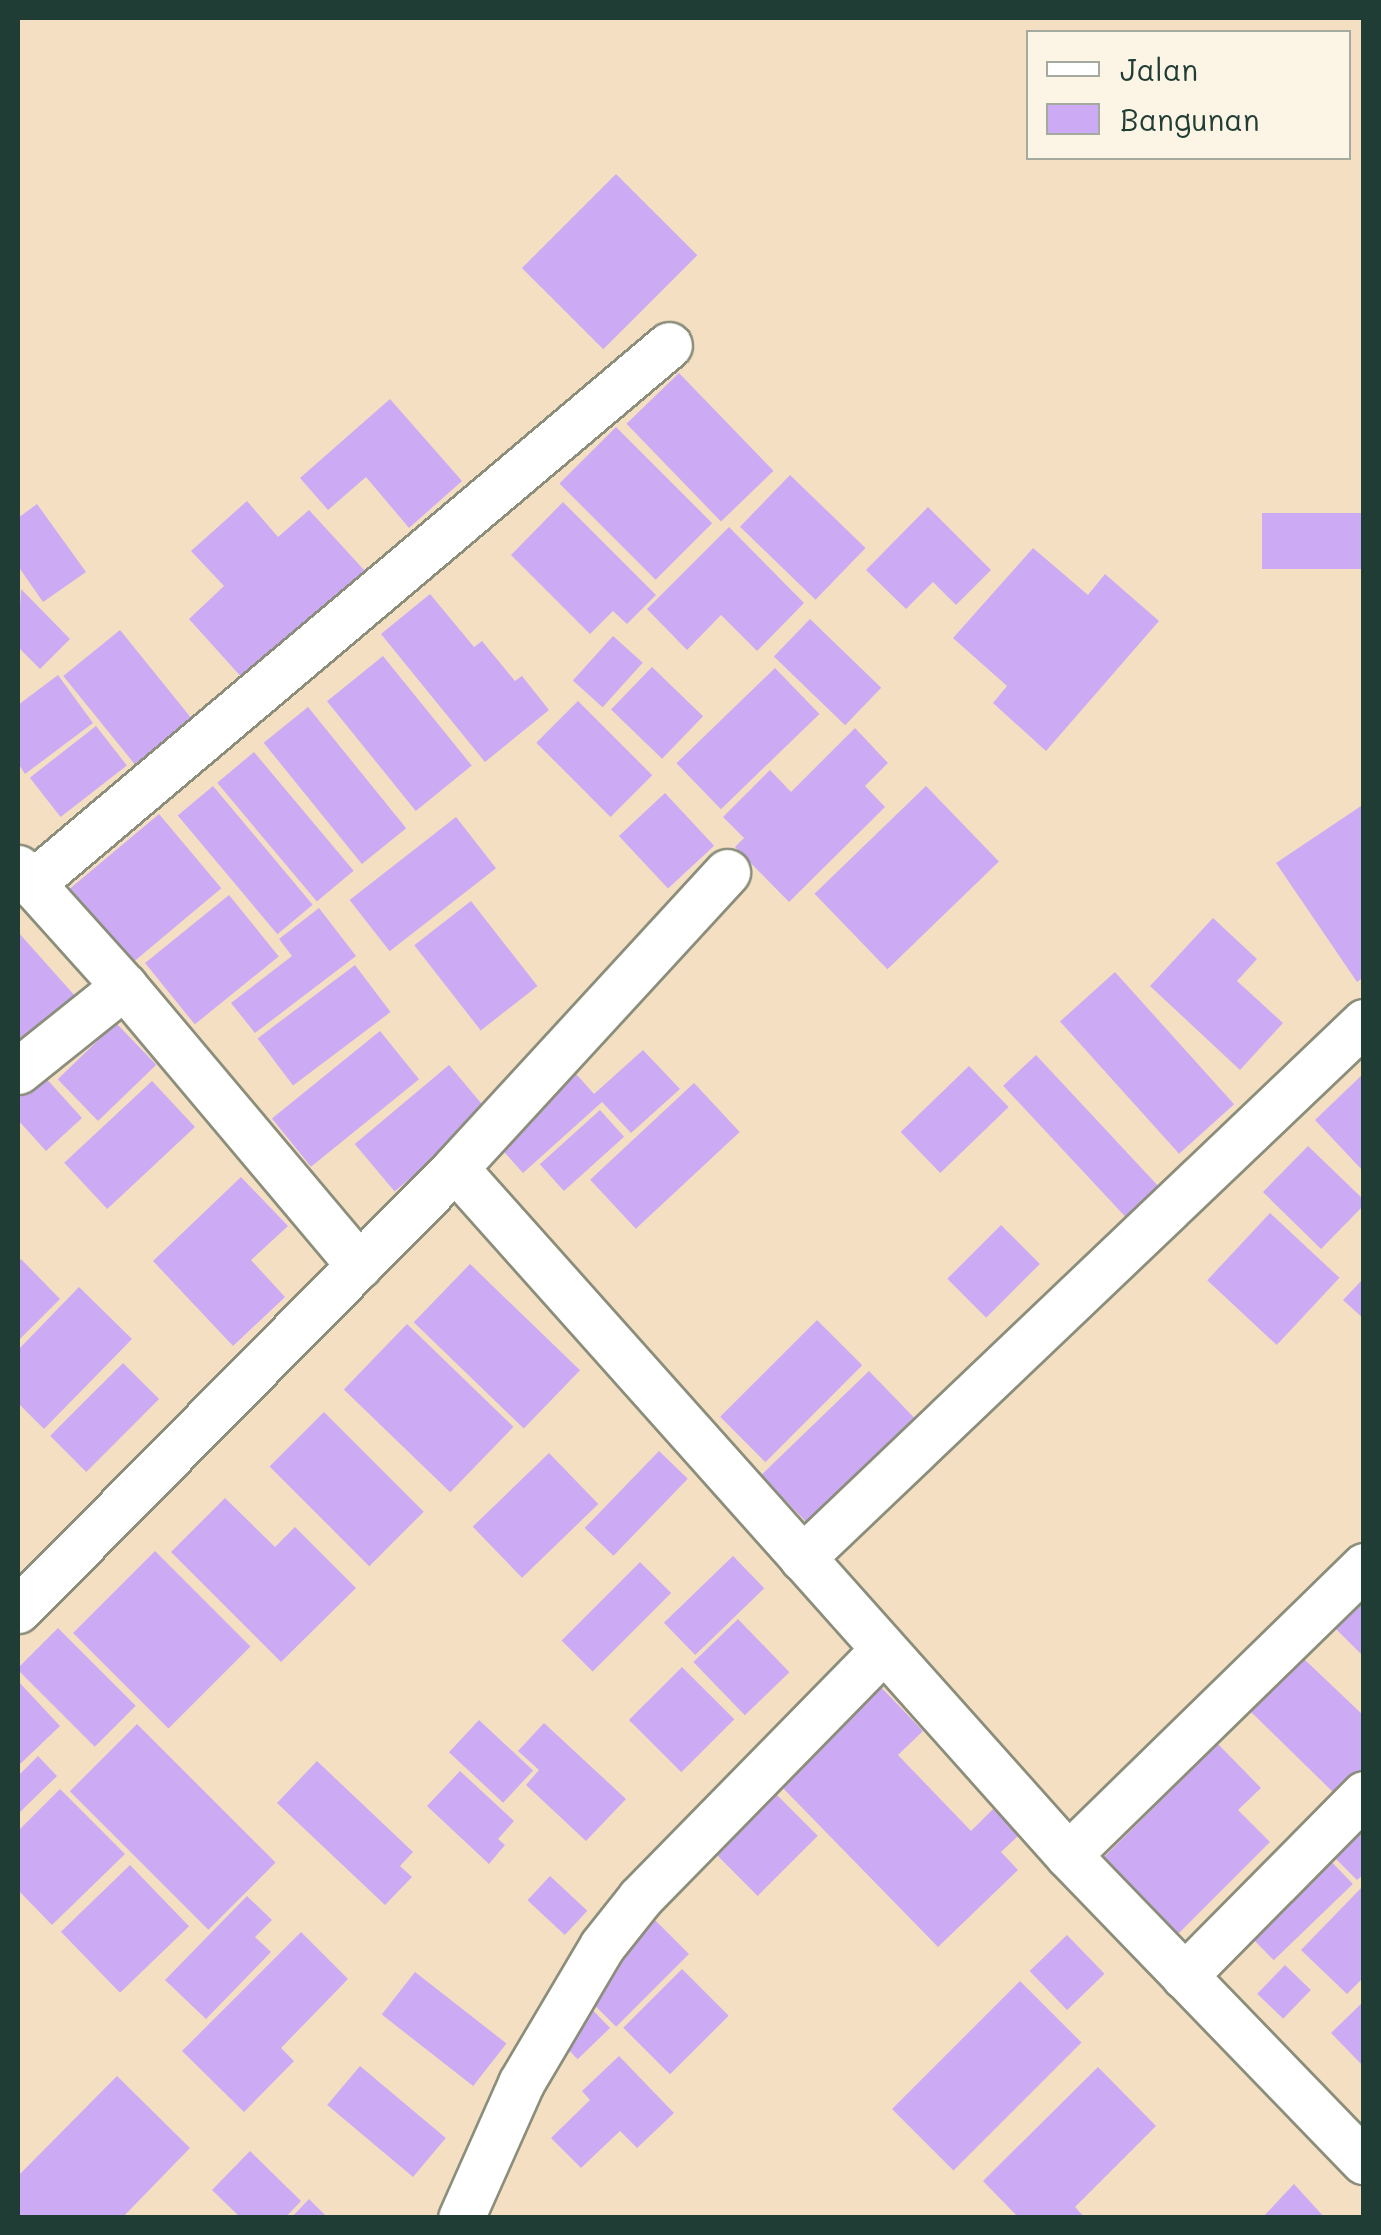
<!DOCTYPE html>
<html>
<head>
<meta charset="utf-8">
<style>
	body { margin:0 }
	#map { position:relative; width:1381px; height:2235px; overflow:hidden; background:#f4dfc2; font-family:Mali,sans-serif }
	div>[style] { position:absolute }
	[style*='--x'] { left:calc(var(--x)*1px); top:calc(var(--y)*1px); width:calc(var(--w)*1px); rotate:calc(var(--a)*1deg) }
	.building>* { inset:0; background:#cdabf4; transform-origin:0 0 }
	.roads { filter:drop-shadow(2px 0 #8a8e7b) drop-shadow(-2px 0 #8a8e7b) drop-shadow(0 2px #8a8e7b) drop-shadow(0 -2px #8a8e7b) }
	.street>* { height:45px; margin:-22.5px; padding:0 22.5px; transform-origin:22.5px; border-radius:22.5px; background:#fff }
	span { translate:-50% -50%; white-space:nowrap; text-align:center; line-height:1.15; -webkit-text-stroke:8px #fcf5e5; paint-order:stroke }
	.frame { position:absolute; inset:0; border:20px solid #1f3d34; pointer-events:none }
	.legend { position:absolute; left:1026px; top:30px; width:325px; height:130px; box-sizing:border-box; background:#fcf5e5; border:2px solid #a4ab9e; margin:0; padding:12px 18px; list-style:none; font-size:30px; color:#1f3d34 }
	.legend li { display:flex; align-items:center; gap:20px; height:50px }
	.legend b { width:50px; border:2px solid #a4ab9e }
</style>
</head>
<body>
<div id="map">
	<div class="building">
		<i style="left:616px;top:174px;width:115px;height:133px;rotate:45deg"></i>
		<i style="left:679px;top:373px;width:136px;height:73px;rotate:46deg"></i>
		<i style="clip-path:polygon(390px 399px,462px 481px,409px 528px,366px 477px,328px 510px,300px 478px)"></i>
		<i style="left:616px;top:427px;width:136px;height:80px;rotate:45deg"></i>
		<i style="left:790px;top:475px;width:105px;height:72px;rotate:44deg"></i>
		<i style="clip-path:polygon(247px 501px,278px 537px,309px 510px,365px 571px,244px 680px,189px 619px,224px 586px,191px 551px)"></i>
		<i style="clip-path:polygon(563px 502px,656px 595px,627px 624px,613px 611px,590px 634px,511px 555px)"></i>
		<i style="clip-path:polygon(37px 504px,86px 572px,43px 602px,18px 566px,18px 518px)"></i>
		<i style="clip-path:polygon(928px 507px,991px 570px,956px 605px,933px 582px,906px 609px,866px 570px)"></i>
		<i style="left:1364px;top:513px;width:56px;height:102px;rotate:90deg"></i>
		<i style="clip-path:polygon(729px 527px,804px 603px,757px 651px,721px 615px,687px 650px,647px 609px)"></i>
		<i style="clip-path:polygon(1033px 548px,1088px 595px,1105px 574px,1159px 621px,1046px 751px,993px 703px,1007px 686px,953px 638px)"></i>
		<i style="clip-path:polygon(21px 589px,70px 639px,40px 669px,18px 647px)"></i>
		<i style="clip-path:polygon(430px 594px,474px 647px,482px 641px,515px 681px,522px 676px,549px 710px,485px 762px,381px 634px)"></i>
		<i style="left:810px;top:619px;width:99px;height:52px;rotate:44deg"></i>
		<i style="left:120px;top:630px;width:117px;height:73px;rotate:51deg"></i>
		<i style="left:613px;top:636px;width:40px;height:60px;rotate:42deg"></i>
		<i style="left:383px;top:656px;width:141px;height:72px;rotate:51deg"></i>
		<i style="left:652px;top:667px;width:71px;height:59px;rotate:44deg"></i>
		<i style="left:775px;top:668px;width:64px;height:137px;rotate:46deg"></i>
		<i style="clip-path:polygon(58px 675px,93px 723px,25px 774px,18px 763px,18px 705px)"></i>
		<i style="left:578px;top:701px;width:105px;height:59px;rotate:45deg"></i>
		<i style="left:308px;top:707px;width:156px;height:57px;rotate:51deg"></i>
		<i style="left:96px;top:726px;width:50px;height:84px;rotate:52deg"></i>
		<i style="clip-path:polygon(855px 728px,888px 763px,865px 786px,885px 807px,789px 902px,735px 847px,744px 838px,723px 817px,770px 770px,791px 792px)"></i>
		<i style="left:254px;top:752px;width:155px;height:48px;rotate:50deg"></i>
		<i style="left:213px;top:786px;width:155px;height:46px;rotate:50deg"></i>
		<i style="left:926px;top:786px;width:105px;height:155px;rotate:46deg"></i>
		<i style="left:665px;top:793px;width:72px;height:63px;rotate:47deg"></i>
		<i style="clip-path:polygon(1364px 804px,1364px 977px,1357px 982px,1276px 863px)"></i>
		<i style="left:159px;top:814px;width:97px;height:116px;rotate:50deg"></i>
		<i style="left:456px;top:817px;width:65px;height:135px;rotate:52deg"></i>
		<i style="left:229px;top:895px;width:79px;height:108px;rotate:51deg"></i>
		<i style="left:471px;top:901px;width:108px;height:72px;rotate:52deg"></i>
		<i style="clip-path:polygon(319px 908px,356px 956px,255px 1033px,231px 1003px,292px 956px,279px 939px)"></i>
		<i style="clip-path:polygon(1213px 918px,1257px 959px,1237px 981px,1283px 1023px,1240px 1070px,1150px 986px)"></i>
		<i style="clip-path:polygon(18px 932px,76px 997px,18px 1049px)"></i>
		<i style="left:355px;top:965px;width:59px;height:122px;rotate:53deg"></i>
		<i style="left:1115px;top:972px;width:178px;height:74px;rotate:48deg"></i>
		<i style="left:116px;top:1023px;width:58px;height:81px;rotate:46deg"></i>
		<i style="left:380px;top:1031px;width:62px;height:139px;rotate:51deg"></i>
		<i style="clip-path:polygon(643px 1050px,680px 1089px,631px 1133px,602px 1102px,523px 1173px,490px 1136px,568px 1065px,594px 1094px)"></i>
		<i style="left:1036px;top:1055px;width:185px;height:45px;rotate:47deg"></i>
		<i style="left:449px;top:1065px;width:62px;height:123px;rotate:50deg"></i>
		<i style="left:969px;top:1066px;width:57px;height:95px;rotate:46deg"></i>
		<i style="clip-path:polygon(1364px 1073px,1364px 1172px,1315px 1120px)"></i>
		<i style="clip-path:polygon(44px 1076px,82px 1118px,46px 1151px,18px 1120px,18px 1099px)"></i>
		<i style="left:152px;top:1081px;width:63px;height:120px;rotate:47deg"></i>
		<i style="left:694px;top:1083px;width:67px;height:142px;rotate:47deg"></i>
		<i style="left:600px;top:1110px;width:36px;height:81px;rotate:48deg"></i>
		<i style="clip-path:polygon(1308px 1146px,1364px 1200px,1364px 1205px,1321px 1249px,1263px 1192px)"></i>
		<i style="clip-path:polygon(241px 1177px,288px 1226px,251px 1260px,285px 1297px,233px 1346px,153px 1261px)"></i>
		<i style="left:1270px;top:1213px;width:95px;height:92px;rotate:43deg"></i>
		<i style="left:1001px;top:1225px;width:55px;height:76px;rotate:45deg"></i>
		<i style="clip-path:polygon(21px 1259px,60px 1299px,18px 1341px,18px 1263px)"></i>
		<i style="left:470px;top:1264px;width:153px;height:81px;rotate:44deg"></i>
		<i style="clip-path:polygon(1364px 1278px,1364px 1319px,1343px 1300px)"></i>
		<i style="clip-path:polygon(79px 1287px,132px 1339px,44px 1429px,18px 1403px,18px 1350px)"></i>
		<i style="left:817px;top:1320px;width:64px;height:137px;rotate:45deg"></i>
		<i style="left:407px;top:1324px;width:148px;height:91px;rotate:44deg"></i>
		<i style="left:123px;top:1363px;width:51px;height:103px;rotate:45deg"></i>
		<i style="left:869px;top:1371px;width:79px;height:150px;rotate:46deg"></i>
		<i style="left:324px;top:1412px;width:141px;height:77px;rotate:45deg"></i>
		<i style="left:659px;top:1451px;width:40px;height:107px;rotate:44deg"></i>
		<i style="left:549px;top:1453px;width:71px;height:106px;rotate:46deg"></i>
		<i style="clip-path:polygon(225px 1498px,275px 1547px,295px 1527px,356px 1588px,281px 1662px,171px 1552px)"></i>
		<i style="left:155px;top:1551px;width:135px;height:116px;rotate:45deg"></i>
		<i style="left:733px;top:1556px;width:45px;height:96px;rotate:46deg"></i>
		<i style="left:640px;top:1562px;width:44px;height:111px;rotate:45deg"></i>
		<i style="clip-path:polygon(1364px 1602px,1364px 1657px,1336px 1629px)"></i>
		<i style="left:738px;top:1619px;width:74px;height:62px;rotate:46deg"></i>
		<i style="left:58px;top:1628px;width:110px;height:58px;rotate:45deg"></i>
		<i style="clip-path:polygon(1303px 1658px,1364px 1716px,1364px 1768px,1337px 1796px,1251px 1712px)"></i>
		<i style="left:682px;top:1667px;width:74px;height:75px;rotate:45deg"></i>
		<i style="clip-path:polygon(18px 1681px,60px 1726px,18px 1766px)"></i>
		<i style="clip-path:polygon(879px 1685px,923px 1731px,898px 1755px,971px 1831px,993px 1809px,1019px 1835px,1001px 1852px,1018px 1870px,938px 1947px,778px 1783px)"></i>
		<i style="left:479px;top:1720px;width:74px;height:44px;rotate:43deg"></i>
		<i style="clip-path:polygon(544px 1723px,626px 1799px,586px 1841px,526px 1785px,539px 1770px,518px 1751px)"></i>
		<i style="left:137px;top:1724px;width:196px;height:95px;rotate:45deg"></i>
		<i style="clip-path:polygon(1218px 1744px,1261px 1788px,1238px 1810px,1270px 1842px,1178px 1934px,1103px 1858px)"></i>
		<i style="clip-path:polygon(38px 1756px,57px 1776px,18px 1814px,18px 1776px)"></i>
		<i style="clip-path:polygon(317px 1761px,413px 1852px,400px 1866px,412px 1877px,385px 1905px,277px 1803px)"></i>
		<i style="clip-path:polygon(460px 1771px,514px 1821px,498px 1839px,505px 1845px,489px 1864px,427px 1806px)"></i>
		<i style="left:769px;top:1787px;width:69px;height:85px;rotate:45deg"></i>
		<i style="clip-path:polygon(60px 1789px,125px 1854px,52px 1925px,18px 1890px,18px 1831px)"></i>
		<i style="clip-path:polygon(1364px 1805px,1364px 1874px,1357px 1880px,1323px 1846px)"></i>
		<i style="left:1323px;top:1853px;width:43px;height:110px;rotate:46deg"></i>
		<i style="left:130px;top:1865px;width:85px;height:96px;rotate:46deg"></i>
		<i style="left:550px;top:1876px;width:51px;height:33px;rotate:43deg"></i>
		<i style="clip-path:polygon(1364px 1885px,1364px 1977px,1347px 1994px,1301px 1950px)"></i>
		<i style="clip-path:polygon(247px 1896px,272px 1920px,255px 1937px,271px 1952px,206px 2019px,165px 1980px)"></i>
		<i style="left:655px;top:1920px;width:48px;height:103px;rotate:45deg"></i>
		<i style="clip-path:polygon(301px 1932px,348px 1979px,281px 2048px,294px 2061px,244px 2112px,182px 2051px)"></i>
		<i style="left:1067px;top:1935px;width:54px;height:52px;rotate:46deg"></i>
		<i style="left:1285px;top:1965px;width:36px;height:40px;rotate:44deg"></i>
		<i style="left:682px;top:1969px;width:66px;height:83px;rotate:45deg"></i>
		<i style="left:415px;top:1972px;width:116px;height:54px;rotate:38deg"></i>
		<i style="left:1020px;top:1981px;width:87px;height:181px;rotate:45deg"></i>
		<i style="clip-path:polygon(1364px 2001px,1364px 2067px,1331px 2033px)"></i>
		<i style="left:585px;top:2002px;width:36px;height:45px;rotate:46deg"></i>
		<i style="clip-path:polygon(619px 2056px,674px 2113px,637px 2148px,620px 2131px,581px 2168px,551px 2138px,590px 2100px,582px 2091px)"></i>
		<i style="left:360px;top:2066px;width:112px;height:51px;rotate:40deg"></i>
		<i style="clip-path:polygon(1098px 2067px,1156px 2126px,1075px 2207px,1085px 2218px,1019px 2218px,983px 2181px)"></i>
		<i style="clip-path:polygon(117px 2076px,190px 2148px,122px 2218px,18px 2218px,18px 2176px)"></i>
		<i style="clip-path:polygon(250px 2151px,301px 2201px,285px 2218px,241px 2218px,212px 2190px)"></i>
		<i style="clip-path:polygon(1294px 2184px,1325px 2218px,1262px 2218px)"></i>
		<i style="clip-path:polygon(309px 2199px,328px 2218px,291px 2218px)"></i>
	</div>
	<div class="roads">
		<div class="street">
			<i style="--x:18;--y:868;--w:159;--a:48.1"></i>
			<i style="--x:124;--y:986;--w:365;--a:49.9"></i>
			<i style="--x:31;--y:884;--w:835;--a:-40.19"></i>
			<i style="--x:18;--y:1071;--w:136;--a:-38.7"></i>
			<i style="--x:455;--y:1168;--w:921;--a:48.26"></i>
			<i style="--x:1068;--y:1855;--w:426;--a:46"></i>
			<i style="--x:802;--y:1558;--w:777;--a:-43.64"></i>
			<i style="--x:18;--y:1610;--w:622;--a:-45.33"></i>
			<i style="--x:455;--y:1168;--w:402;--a:-47.4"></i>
			<i style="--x:1068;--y:1855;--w:414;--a:-44.3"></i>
			<i style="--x:1184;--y:1976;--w:256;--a:-45.3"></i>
			<i style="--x:461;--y:2218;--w:148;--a:-66"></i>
			<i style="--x:521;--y:2083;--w:159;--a:-59.4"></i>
			<i style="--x:602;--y:1946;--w:61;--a:-51.6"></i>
			<i style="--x:640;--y:1898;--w:346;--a:-45.6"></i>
		</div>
	</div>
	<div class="frame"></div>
	<ul class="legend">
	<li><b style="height:12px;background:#fff"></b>Jalan</li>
	<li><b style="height:28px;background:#cdabf4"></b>Bangunan</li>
	</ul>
</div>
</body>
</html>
